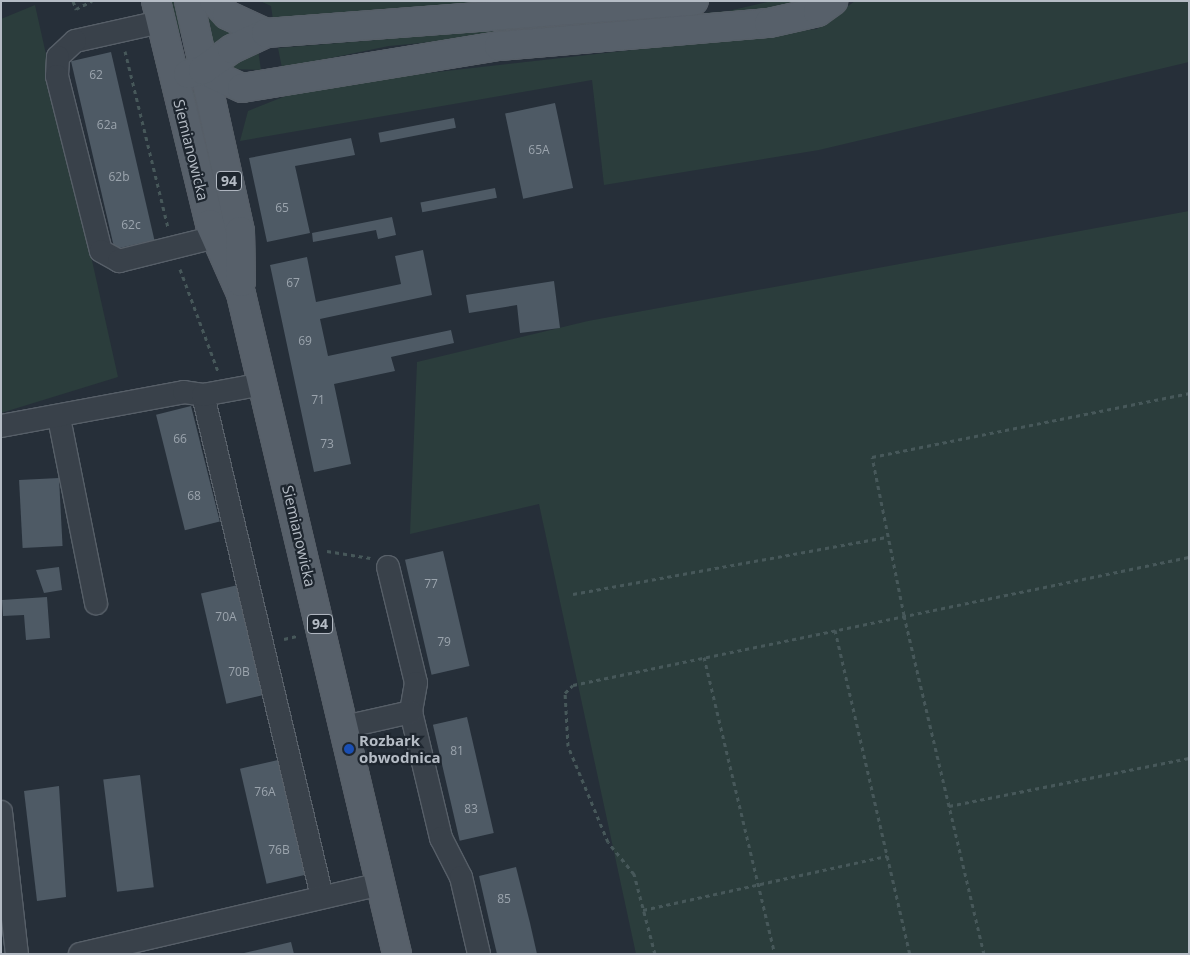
<!DOCTYPE html>
<html>
<head>
<meta charset="utf-8">
<style>
	body { margin:0 }
	#map { position:relative; width:1190px; height:955px; overflow:hidden; background:#262f39; font-family:"Open Sans",sans-serif }
	div>[style] { position:absolute }
	[style*='--x'] { left:calc(var(--x)*1px); top:calc(var(--y)*1px); width:calc(var(--w)*1px); rotate:calc(var(--a)*1deg) }
	.green>* { inset:0; background:#2b3d3c }
	.building>* { inset:0; background:#4e5a65; transform-origin:0 0 }
	.path>* { height:3px; margin-top:-1.5px; transform-origin:0; background:repeating-linear-gradient(90deg,#47585a 0 4px,transparent 0 8px) }
	.roads { filter:drop-shadow(1px 0 #575f68) drop-shadow(-1px 0 #575f68) drop-shadow(0 1px #575f68) drop-shadow(0 -1px #575f68) }
	.minor>* { height:22px; margin:-11px; padding:0 11px; transform-origin:11px; border-radius:11px; background:#39414a }
	.major>* { height:28px; margin:-14px; padding:0 14px; transform-origin:14px; border-radius:14px; background:#57606a }
	.dots>* { width:14px; height:14px; translate:-50% -50%; box-sizing:border-box; border:2px solid #1e262f; border-radius:50% }
	span { translate:-50% -50%; white-space:nowrap; text-align:center; line-height:1.15; -webkit-text-stroke:4.5px #1e262f; paint-order:stroke }
	.number-label { font-size:12px; color:#9ba4ad }
	.number-label span { -webkit-text-stroke-width:0 }
	.shield-label span { padding:1px 4px; background:#1e262f; border:1px solid; border-radius:4px; -webkit-text-stroke-width:0 }
	.shield-label { font-size:14px; color:#b5bcc5; font-weight:700 }
	.street-label { font-size:15px; color:#b5bcc5 }
	.poi-label { font-size:15px; color:#b5bcc5; font-weight:700 }
	.left { translate:0 -50%; text-align:left }
	.frame { position:absolute; inset:0; border:2px solid #b5bcc5; pointer-events:none }
</style>
</head>
<body>
<div id="map">
	<div class="green">
		<i style="clip-path:polygon(169px 1px,178px 1px,184px 35px,177px 31px)"></i>
		<i style="clip-path:polygon(260px 1px,569px 1px,273px 20px,271px 6px)"></i>
		<i style="clip-path:polygon(772px 1px,807px 1px,780px 10px,389px 46px,282px 68px,278px 48px,728px 11px)"></i>
		<i style="clip-path:polygon(855px 1px,1189px 1px,1189px 62px,819px 150px,604px 185px,592px 80px,240px 141px,248px 111px,288px 95px,287px 89px,817px 29px)"></i>
		<i style="clip-path:polygon(35px 5px,118px 377px,1px 413px,1px 19px)"></i>
		<i style="clip-path:polygon(203px 9px,239px 30px,212px 47px)"></i>
		<i style="clip-path:polygon(258px 50px,261px 70px,229px 69px,228px 62px)"></i>
		<i style="clip-path:polygon(1189px 211px,1189px 954px,636px 954px,539px 504px,410px 534px,417px 362px,588px 321px)"></i>
	</div>
	<div class="building">
		<i style="left:111px;top:52px;width:193px;height:41px;rotate:77deg"></i>
		<i style="left:555px;top:103px;width:87px;height:51px;rotate:78deg"></i>
		<i style="left:454px;top:118px;width:10px;height:77px;rotate:79deg"></i>
		<i style="clip-path:polygon(351px 138px,355px 155px,295px 166px,310px 233px,267px 242px,249px 158px)"></i>
		<i style="left:495px;top:188px;width:10px;height:76px;rotate:79deg"></i>
		<i style="clip-path:polygon(392px 217px,396px 235px,378px 239px,376px 230px,313px 242px,312px 233px)"></i>
		<i style="clip-path:polygon(423px 250px,432px 295px,320px 319px,328px 356px,451px 330px,454px 343px,391px 357px,395px 371px,334px 384px,351px 464px,314px 472px,270px 265px,307px 257px,316px 302px,401px 284px,395px 256px)"></i>
		<i style="clip-path:polygon(554px 281px,560px 328px,520px 333px,517px 305px,469px 313px,466px 295px)"></i>
		<i style="left:191px;top:406px;width:119px;height:36px;rotate:76deg"></i>
		<i style="left:59px;top:478px;width:68px;height:40px;rotate:87deg"></i>
		<i style="left:443px;top:551px;width:118px;height:39px;rotate:77deg"></i>
		<i style="clip-path:polygon(59px 567px,62px 590px,44px 593px,36px 570px)"></i>
		<i style="left:238px;top:585px;width:113px;height:38px;rotate:77deg"></i>
		<i style="clip-path:polygon(47px 597px,50px 638px,26px 640px,24px 615px,3px 616px,2px 600px)"></i>
		<i style="left:467px;top:717px;width:119px;height:35px;rotate:77deg"></i>
		<i style="left:278px;top:760px;width:118px;height:39px;rotate:77deg"></i>
		<i style="left:140px;top:775px;width:113px;height:37px;rotate:83deg"></i>
		<i style="clip-path:polygon(59px 786px,66px 897px,37px 901px,24px 791px)"></i>
		<i style="clip-path:polygon(516px 867px,530px 923px,537px 954px,497px 954px,492px 933px,479px 876px)"></i>
		<i style="clip-path:polygon(291px 942px,294px 954px,244px 954px,244px 953px)"></i>
	</div>
	<div class="path">
		<i style="--x:73;--y:1;--w:9;--a:69"></i>
		<i style="--x:76;--y:9;--w:18;--a:-27"></i>
		<i style="--x:125;--y:51;--w:181;--a:76.3"></i>
		<i style="--x:180;--y:269;--w:109;--a:69.6"></i>
		<i style="--x:327;--y:551;--w:44;--a:9.2"></i>
		<i style="--x:573;--y:594;--w:320;--a:-10.3"></i>
		<i style="--x:835;--y:630;--w:333;--a:77"></i>
		<i style="--x:284;--y:639;--w:13;--a:-13"></i>
		<i style="--x:704;--y:657;--w:305;--a:76.6"></i>
		<i style="--x:949;--y:806;--w:245;--a:-11.3"></i>
		<i style="--x:643;--y:910;--w:250;--a:-12.5"></i>
		<i style="--x:655;--y:954;--w:83;--a:-104.7"></i>
		<i style="--x:634;--y:874;--w:41;--a:-129.1"></i>
		<i style="--x:608;--y:842;--w:104;--a:-112.6"></i>
		<i style="--x:568;--y:746;--w:53;--a:-93.2"></i>
		<i style="--x:565;--y:693;--w:11;--a:-45"></i>
		<i style="--x:573;--y:685;--w:629;--a:-11.74"></i>
		<i style="--x:984;--y:954;--w:348;--a:-103.3"></i>
		<i style="--x:904;--y:615;--w:161;--a:-101.4"></i>
		<i style="--x:872;--y:457;--w:323;--a:-11.4"></i>
	</div>
	<div class="roads">
		<div class="minor">
			<i style="--x:160;--y:22;--w:87;--a:167.4"></i>
			<i style="--x:75;--y:41;--w:23;--a:137"></i>
			<i style="--x:58;--y:57;--w:19;--a:93"></i>
			<i style="--x:57;--y:76;--w:180;--a:75.9"></i>
			<i style="--x:101;--y:251;--w:21;--a:29"></i>
			<i style="--x:119;--y:261;--w:99;--a:-14"></i>
			<i style="--x:203;--y:395;--w:516;--a:76.66"></i>
			<i style="--x:59;--y:418;--w:189;--a:78.7"></i>
			<i style="--x:1;--y:426;--w:186;--a:-10.5"></i>
			<i style="--x:184;--y:392;--w:19;--a:9"></i>
			<i style="--x:203;--y:395;--w:61;--a:-10.4"></i>
			<i style="--x:388;--y:567;--w:119;--a:76.4"></i>
			<i style="--x:416;--y:683;--w:29;--a:100"></i>
			<i style="--x:411;--y:712;--w:130;--a:76.6"></i>
			<i style="--x:441;--y:838;--w:44;--a:62.9"></i>
			<i style="--x:461;--y:877;--w:79;--a:76.8"></i>
			<i style="--x:344;--y:727;--w:69;--a:-12.6"></i>
			<i style="--x:1;--y:812;--w:143;--a:83.6"></i>
			<i style="--x:80;--y:954;--w:309;--a:-13.1"></i>
		</div>
		<div class="major">
			<i style="--x:156;--y:1;--w:229;--a:76.4"></i>
			<i style="--x:210;--y:224;--w:77;--a:66.1"></i>
			<i style="--x:241;--y:294;--w:678;--a:76.7"></i>
			<i style="--x:189;--y:1;--w:236;--a:77.5"></i>
			<i style="--x:240;--y:231;--w:51;--a:88.9"></i>
			<i style="--x:214;--y:1;--w:19;--a:47"></i>
			<i style="--x:227;--y:15;--w:43;--a:24.8"></i>
			<i style="--x:203;--y:70;--w:43;--a:24.8"></i>
			<i style="--x:242;--y:88;--w:260;--a:-9.3"></i>
			<i style="--x:499;--y:46;--w:271;--a:-4.9"></i>
			<i style="--x:769;--y:23;--w:50;--a:-12.7"></i>
			<i style="--x:818;--y:12;--w:19;--a:-36"></i>
			<i style="--x:188;--y:74;--w:16;--a:-15"></i>
			<i style="--x:203;--y:70;--w:36;--a:-36"></i>
			<i style="--x:232;--y:49;--w:38;--a:-25"></i>
			<i style="--x:266;--y:33;--w:429;--a:-4.3"></i>
		</div>
	</div>
	<div class="dots">
		<i style="left:349px;top:749px;background:#1a4fb4"></i>
	</div>
	<div class="number-label">
		<span style="left:96px;top:75px">62</span>
		<span style="left:107px;top:125px">62a</span>
		<span style="left:539px;top:150px">65A</span>
		<span style="left:119px;top:177px">62b</span>
		<span style="left:282px;top:208px">65</span>
		<span style="left:131px;top:225px">62c</span>
		<span style="left:293px;top:283px">67</span>
		<span style="left:305px;top:341px">69</span>
		<span style="left:318px;top:400px">71</span>
		<span style="left:180px;top:439px">66</span>
		<span style="left:327px;top:444px">73</span>
		<span style="left:194px;top:496px">68</span>
		<span style="left:431px;top:584px">77</span>
		<span style="left:226px;top:617px">70A</span>
		<span style="left:444px;top:642px">79</span>
		<span style="left:239px;top:672px">70B</span>
		<span style="left:457px;top:751px">81</span>
		<span style="left:265px;top:792px">76A</span>
		<span style="left:471px;top:809px">83</span>
		<span style="left:279px;top:850px">76B</span>
		<span style="left:504px;top:899px">85</span>
	</div>
	<div class="shield-label">
		<span style="left:229px;top:181px">94</span>
		<span style="left:320px;top:624px">94</span>
	</div>
	<div class="street-label">
		<span style="left:191px;top:150px;rotate:76deg">Siemianowicka</span>
		<span style="left:299px;top:536px;rotate:77deg">Siemianowicka</span>
	</div>
	<div class="poi-label">
		<span class="left" style="left:359px;top:749px">Rozbark<br>obwodnica</span>
	</div>
	<div class="frame"></div>
</div>
</body>
</html>
